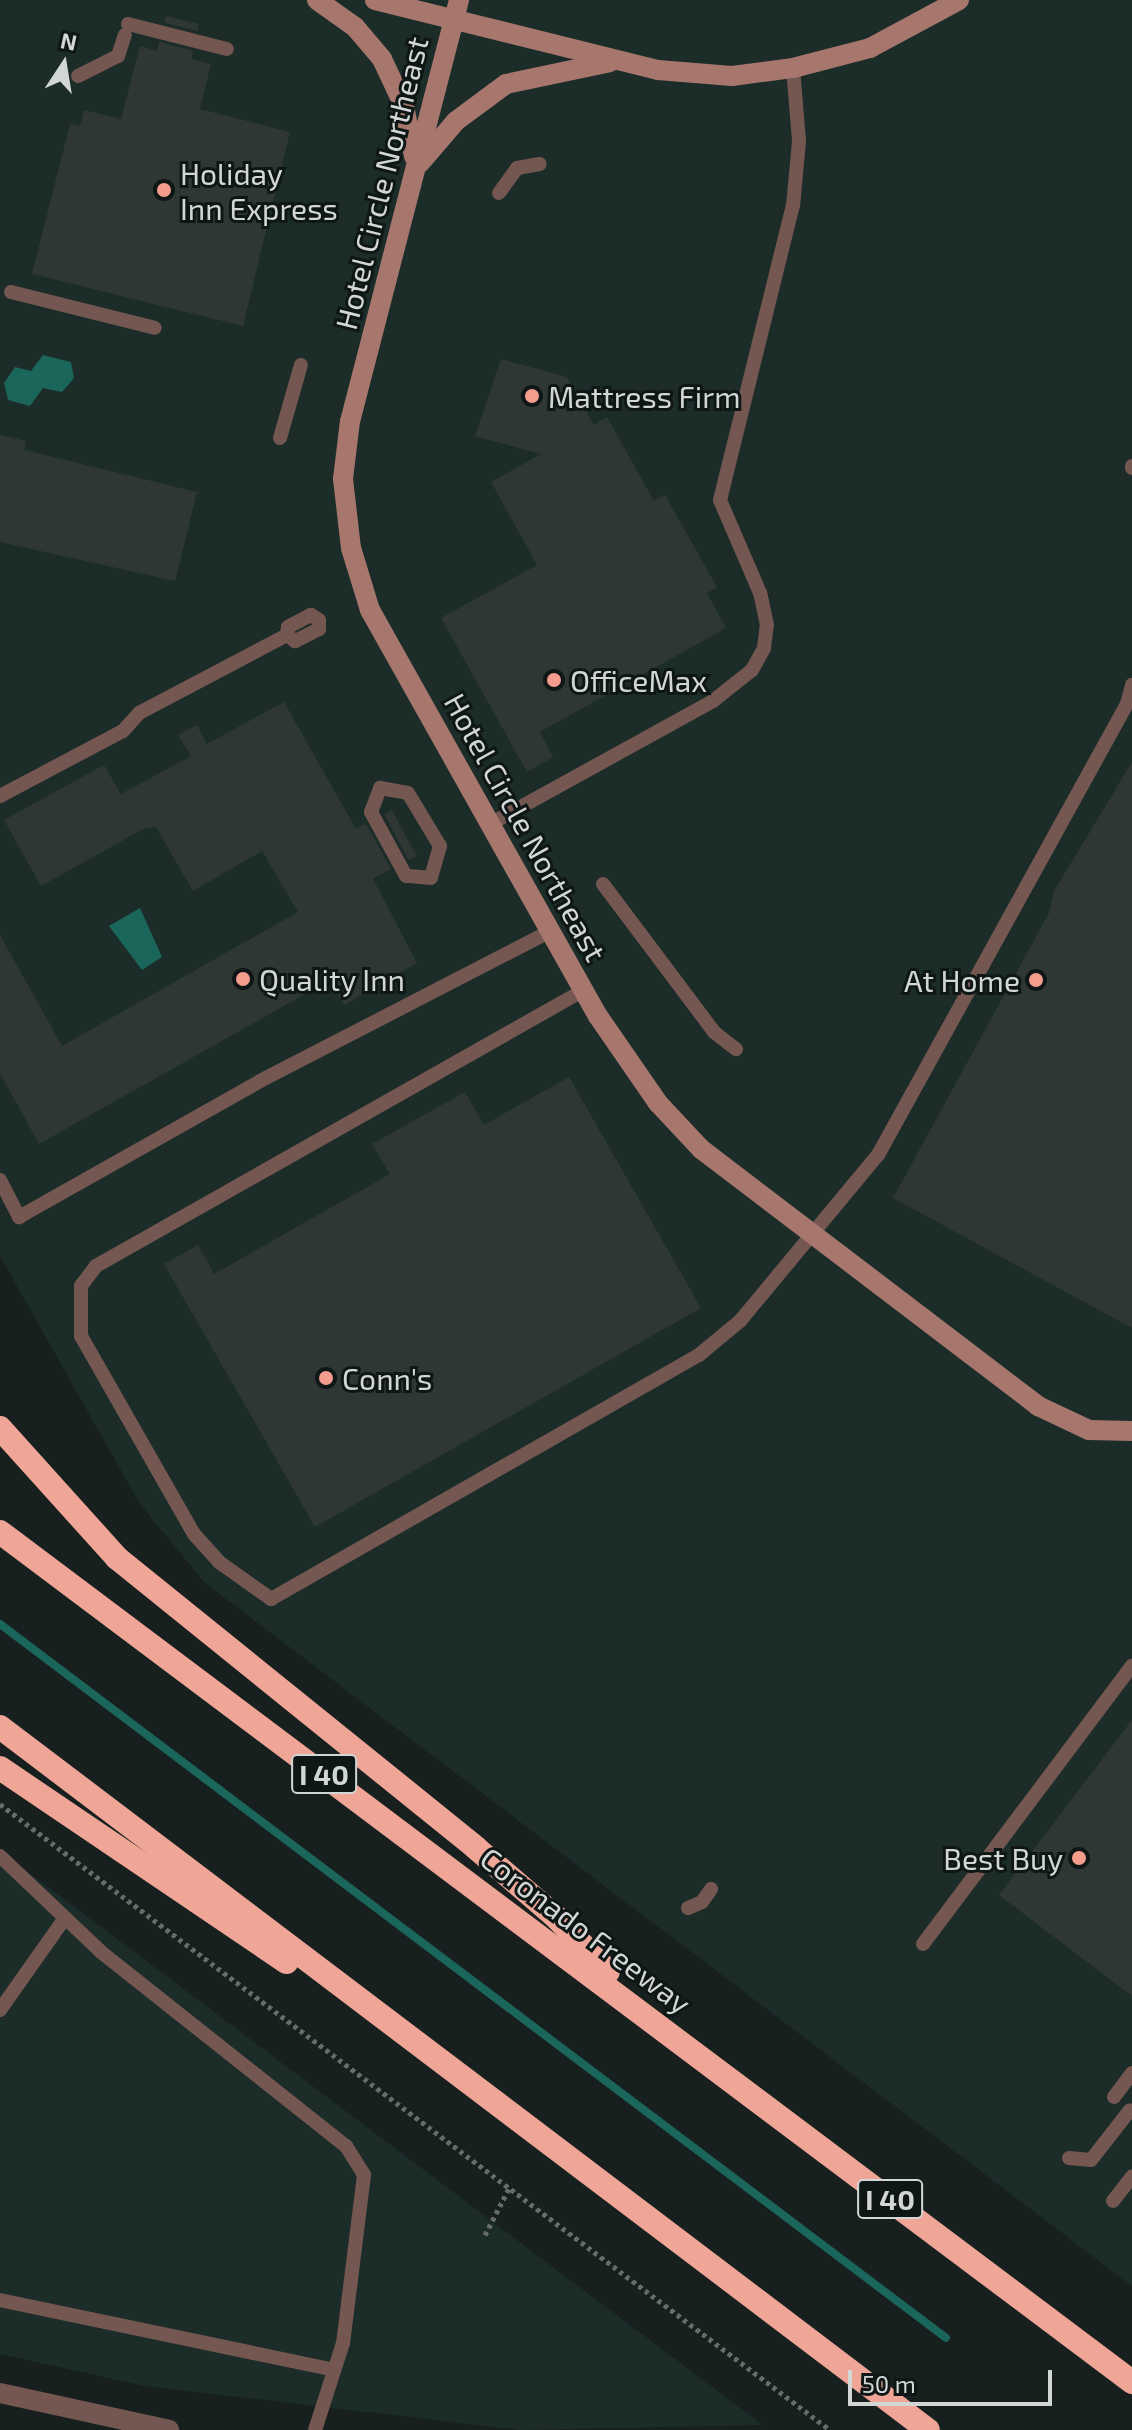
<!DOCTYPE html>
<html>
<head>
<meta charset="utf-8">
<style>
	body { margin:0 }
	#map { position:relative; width:1132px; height:2430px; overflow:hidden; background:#18201f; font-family:"Exo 2",sans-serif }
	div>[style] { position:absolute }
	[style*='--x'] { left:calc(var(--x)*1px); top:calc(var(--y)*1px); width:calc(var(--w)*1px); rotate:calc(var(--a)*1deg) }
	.built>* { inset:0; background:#1c2c29 }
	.water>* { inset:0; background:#1b665b }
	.stream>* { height:8px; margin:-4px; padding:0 4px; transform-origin:4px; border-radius:4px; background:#1b665b }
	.building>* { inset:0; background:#2f3735; transform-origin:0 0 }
	.path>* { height:5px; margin-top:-2.5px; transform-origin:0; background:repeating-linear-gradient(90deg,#656c6b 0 4px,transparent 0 8px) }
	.lane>* { height:14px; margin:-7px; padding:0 7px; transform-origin:7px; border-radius:7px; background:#755751 }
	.street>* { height:20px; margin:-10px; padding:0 10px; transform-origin:10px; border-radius:10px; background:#755751 }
	.secondary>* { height:20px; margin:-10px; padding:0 10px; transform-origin:10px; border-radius:10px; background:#a7776e }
	.highway>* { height:24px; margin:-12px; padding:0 12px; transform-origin:12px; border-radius:12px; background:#f0a697 }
	.dots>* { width:22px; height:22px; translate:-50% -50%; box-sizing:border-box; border:4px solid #0f1716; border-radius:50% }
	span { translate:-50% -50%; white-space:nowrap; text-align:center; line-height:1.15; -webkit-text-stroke:6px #0f1716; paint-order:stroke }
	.shield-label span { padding:2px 6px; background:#0f1716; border:2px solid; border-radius:6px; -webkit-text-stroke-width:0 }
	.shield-label { font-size:28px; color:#d2d7d6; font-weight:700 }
	.poi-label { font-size:30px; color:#d2d7d6 }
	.left { translate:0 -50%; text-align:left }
	.right { translate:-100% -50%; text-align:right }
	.street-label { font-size:30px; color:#d2d7d6 }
	.north { position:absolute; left:24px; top:24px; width:80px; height:80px; -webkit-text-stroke:6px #0f1716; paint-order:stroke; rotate:12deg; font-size:22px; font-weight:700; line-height:32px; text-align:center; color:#d2d7d6 }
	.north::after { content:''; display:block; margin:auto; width:28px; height:36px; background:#d2d7d6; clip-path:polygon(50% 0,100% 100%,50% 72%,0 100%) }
	.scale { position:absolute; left:848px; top:2370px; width:204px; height:36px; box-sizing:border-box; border:4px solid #d2d7d6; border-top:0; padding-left:10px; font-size:24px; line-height:28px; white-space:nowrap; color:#d2d7d6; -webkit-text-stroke:6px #0f1716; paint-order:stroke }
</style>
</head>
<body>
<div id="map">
	<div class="built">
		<i style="clip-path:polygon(0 0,1132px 0,1132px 2286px,205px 1583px,140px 1504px,0 1256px)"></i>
		<i style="clip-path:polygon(0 1851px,763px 2425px,520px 2430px,145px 2386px,0 2354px)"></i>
	</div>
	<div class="water">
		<i style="clip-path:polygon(43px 355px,71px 362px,74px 378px,62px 392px,43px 388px,30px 406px,8px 400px,4px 383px,15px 367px,31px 371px)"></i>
		<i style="clip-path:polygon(140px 908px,162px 957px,142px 970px,109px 926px)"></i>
	</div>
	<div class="stream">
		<i style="--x:0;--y:1624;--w:1185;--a:37.04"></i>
	</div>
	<div class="building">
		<i style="left:166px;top:16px;width:34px;height:7px;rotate:14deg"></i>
		<i style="clip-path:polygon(159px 42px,193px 51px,191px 59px,211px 64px,200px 109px,290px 132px,243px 326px,32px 274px,70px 124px,80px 126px,84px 110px,121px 119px,140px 46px,157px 51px)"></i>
		<i style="clip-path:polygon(501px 359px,567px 377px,594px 425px,607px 417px,654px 501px,665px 495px,717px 587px,707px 593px,726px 628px,540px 732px,553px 757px,527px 772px,441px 618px,537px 565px,491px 482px,541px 454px,475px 436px)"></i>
		<i style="clip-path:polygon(0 435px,26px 441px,24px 450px,197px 492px,175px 581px,0 542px)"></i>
		<i style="clip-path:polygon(284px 702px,356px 829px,366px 824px,391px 869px,373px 879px,417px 963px,344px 1005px,330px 980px,39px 1144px,0 1073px,0 935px,62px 1046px,298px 912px,262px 851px,193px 891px,156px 827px,145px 828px,41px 886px,4px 820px,104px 765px,121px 794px,191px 756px,178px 735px,197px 725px,207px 744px)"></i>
		<i style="clip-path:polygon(1132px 762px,1132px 1328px,893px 1198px,1049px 913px,1054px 891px)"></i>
		<i style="left:392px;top:810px;width:52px;height:9px;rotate:62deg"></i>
		<i style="clip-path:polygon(569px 1077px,701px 1308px,315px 1527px,164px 1264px,198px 1245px,214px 1274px,390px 1174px,372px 1144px,465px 1092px,484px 1125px)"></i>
		<i style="clip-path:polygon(1132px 1720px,1132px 1996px,999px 1895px)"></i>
	</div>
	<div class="path">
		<i style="--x:0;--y:1804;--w:1040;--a:37.02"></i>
		<i style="--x:485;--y:2235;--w:53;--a:-62.9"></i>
	</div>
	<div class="lane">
		<i style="--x:128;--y:24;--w:102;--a:14.2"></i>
		<i style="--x:78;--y:76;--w:45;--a:-26.6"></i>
		<i style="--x:118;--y:56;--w:22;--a:-72"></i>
		<i style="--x:499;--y:193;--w:31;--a:-54"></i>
		<i style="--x:517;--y:168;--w:23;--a:-10"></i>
		<i style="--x:11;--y:292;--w:148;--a:14"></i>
		<i style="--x:280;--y:438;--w:76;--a:-74"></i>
		<i style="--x:1132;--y:466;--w:2;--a:90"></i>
		<i style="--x:380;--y:788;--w:28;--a:10"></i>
		<i style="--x:408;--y:793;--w:62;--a:58.9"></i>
		<i style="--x:440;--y:846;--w:33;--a:106"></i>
		<i style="--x:431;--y:878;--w:25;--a:-175"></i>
		<i style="--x:406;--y:876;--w:73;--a:-118.7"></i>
		<i style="--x:371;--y:812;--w:26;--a:-69"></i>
		<i style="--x:0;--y:796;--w:139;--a:-27.9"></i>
		<i style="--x:123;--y:731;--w:24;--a:-48"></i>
		<i style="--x:139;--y:713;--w:167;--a:-27.8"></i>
		<i style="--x:287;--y:635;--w:8;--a:-83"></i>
		<i style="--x:288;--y:627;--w:26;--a:-28"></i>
		<i style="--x:311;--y:615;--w:9;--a:32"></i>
		<i style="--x:319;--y:620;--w:9;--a:90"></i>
		<i style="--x:319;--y:629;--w:27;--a:153"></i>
		<i style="--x:295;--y:641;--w:10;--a:-143"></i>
		<i style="--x:490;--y:824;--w:255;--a:-28.9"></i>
		<i style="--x:713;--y:701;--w:50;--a:-38.5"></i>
		<i style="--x:752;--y:670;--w:25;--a:-61"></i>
		<i style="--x:764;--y:648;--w:23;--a:-83"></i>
		<i style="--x:767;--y:625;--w:33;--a:-102"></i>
		<i style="--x:760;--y:593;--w:101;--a:-113.3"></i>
		<i style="--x:720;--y:500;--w:303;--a:-76.1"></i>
		<i style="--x:793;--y:206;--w:65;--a:-84.7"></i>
		<i style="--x:799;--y:141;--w:73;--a:-94.7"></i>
		<i style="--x:603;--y:884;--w:185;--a:53.1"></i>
		<i style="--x:714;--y:1032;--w:28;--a:38"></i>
		<i style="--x:584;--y:990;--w:561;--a:150.51"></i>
		<i style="--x:96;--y:1266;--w:25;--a:127"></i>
		<i style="--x:81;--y:1286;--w:50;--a:90"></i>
		<i style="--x:81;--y:1336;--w:228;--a:60.3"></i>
		<i style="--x:194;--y:1534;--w:38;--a:48"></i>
		<i style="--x:219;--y:1562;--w:64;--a:35.4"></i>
		<i style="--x:271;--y:1599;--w:493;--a:-29.7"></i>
		<i style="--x:699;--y:1355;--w:53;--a:-39.7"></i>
		<i style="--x:740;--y:1321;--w:216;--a:-50.3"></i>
		<i style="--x:878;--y:1155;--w:515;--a:-61.1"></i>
		<i style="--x:1127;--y:704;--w:20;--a:-75"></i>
		<i style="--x:0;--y:1180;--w:42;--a:62.8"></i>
		<i style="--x:19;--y:1217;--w:277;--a:-29.4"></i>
		<i style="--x:260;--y:1081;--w:326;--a:-27.3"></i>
		<i style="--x:0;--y:1856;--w:139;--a:43.5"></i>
		<i style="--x:101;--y:1952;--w:313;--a:38.4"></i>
		<i style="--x:346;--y:2146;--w:34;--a:58"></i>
		<i style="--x:364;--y:2175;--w:169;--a:97.1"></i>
		<i style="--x:343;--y:2343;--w:91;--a:107.8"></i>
		<i style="--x:688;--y:1908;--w:15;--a:-23"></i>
		<i style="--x:702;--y:1902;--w:16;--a:-55"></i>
		<i style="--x:923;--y:1944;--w:348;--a:-53.1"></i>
		<i style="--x:0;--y:2010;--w:113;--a:-54.8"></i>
		<i style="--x:1114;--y:2097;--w:30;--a:-53"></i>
		<i style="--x:1069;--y:2158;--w:22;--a:5"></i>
		<i style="--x:1091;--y:2160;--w:63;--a:-52"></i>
		<i style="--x:1113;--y:2201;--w:31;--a:-52"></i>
		<i style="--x:0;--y:2300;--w:341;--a:11.8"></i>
	</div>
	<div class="street">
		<i style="--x:0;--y:2393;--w:173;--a:12.3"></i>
	</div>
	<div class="secondary">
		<i style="--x:317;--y:0;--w:47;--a:35.4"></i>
		<i style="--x:355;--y:27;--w:42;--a:49.8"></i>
		<i style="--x:382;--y:59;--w:52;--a:64.9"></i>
		<i style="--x:404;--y:106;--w:51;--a:78.7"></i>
		<i style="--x:375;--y:0;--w:292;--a:13.9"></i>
		<i style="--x:658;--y:70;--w:74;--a:4.6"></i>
		<i style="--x:732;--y:76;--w:62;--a:-7.5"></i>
		<i style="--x:793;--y:68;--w:80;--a:-14.6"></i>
		<i style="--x:870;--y:48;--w:101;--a:-28.3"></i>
		<i style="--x:459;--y:0;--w:435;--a:104.5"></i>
		<i style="--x:350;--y:421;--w:58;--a:96.9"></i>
		<i style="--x:343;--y:479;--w:69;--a:83.4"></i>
		<i style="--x:351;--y:548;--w:65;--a:73"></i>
		<i style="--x:370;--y:610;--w:466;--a:60.7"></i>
		<i style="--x:598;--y:1016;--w:106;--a:55.4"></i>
		<i style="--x:658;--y:1103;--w:63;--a:46.9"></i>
		<i style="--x:701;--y:1149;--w:424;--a:37.3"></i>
		<i style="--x:1038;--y:1406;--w:56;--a:25.2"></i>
		<i style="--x:1089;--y:1430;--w:43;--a:1.3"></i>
		<i style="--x:420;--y:163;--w:55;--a:-49.4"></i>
		<i style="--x:456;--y:121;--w:62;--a:-36.5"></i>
		<i style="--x:506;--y:84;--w:106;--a:-11.9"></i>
	</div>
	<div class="highway">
		<i style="--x:0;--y:1428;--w:175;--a:48"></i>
		<i style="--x:117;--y:1558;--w:461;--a:38.9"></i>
		<i style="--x:476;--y:1848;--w:107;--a:40.8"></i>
		<i style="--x:557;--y:1918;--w:74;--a:46.6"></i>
		<i style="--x:0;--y:1532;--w:1416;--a:36.9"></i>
		<i style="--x:0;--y:1727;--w:1164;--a:37.15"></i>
		<i style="--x:0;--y:1768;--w:346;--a:34.1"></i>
	</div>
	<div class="dots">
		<i style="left:164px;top:190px;background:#f49d8d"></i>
		<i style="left:532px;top:396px;background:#f49d8d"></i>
		<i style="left:554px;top:680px;background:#f49d8d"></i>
		<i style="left:243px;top:979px;background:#f49d8d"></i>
		<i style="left:1036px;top:980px;background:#f49d8d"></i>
		<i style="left:326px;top:1378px;background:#f49d8d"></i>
		<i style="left:1079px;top:1858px;background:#f49d8d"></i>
	</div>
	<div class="shield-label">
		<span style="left:324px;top:1774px">I 40</span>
		<span style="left:890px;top:2199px">I 40</span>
	</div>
	<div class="poi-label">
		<span class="left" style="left:180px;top:190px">Holiday<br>Inn Express</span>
		<span class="left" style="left:548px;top:396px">Mattress Firm</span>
		<span class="left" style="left:570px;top:680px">OfficeMax</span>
		<span class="left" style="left:259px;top:979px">Quality Inn</span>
		<span class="right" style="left:1020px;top:980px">At Home</span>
		<span class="left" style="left:342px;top:1378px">Conn's</span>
		<span class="right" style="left:1063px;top:1858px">Best Buy</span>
	</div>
	<div class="street-label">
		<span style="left:381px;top:183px;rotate:-76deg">Hotel Circle Northeast</span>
		<span style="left:526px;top:827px;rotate:61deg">Hotel Circle Northeast</span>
		<span style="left:586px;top:1930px;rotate:37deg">Coronado Freeway</span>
	</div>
	<div class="north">N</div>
	<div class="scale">50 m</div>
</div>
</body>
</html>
